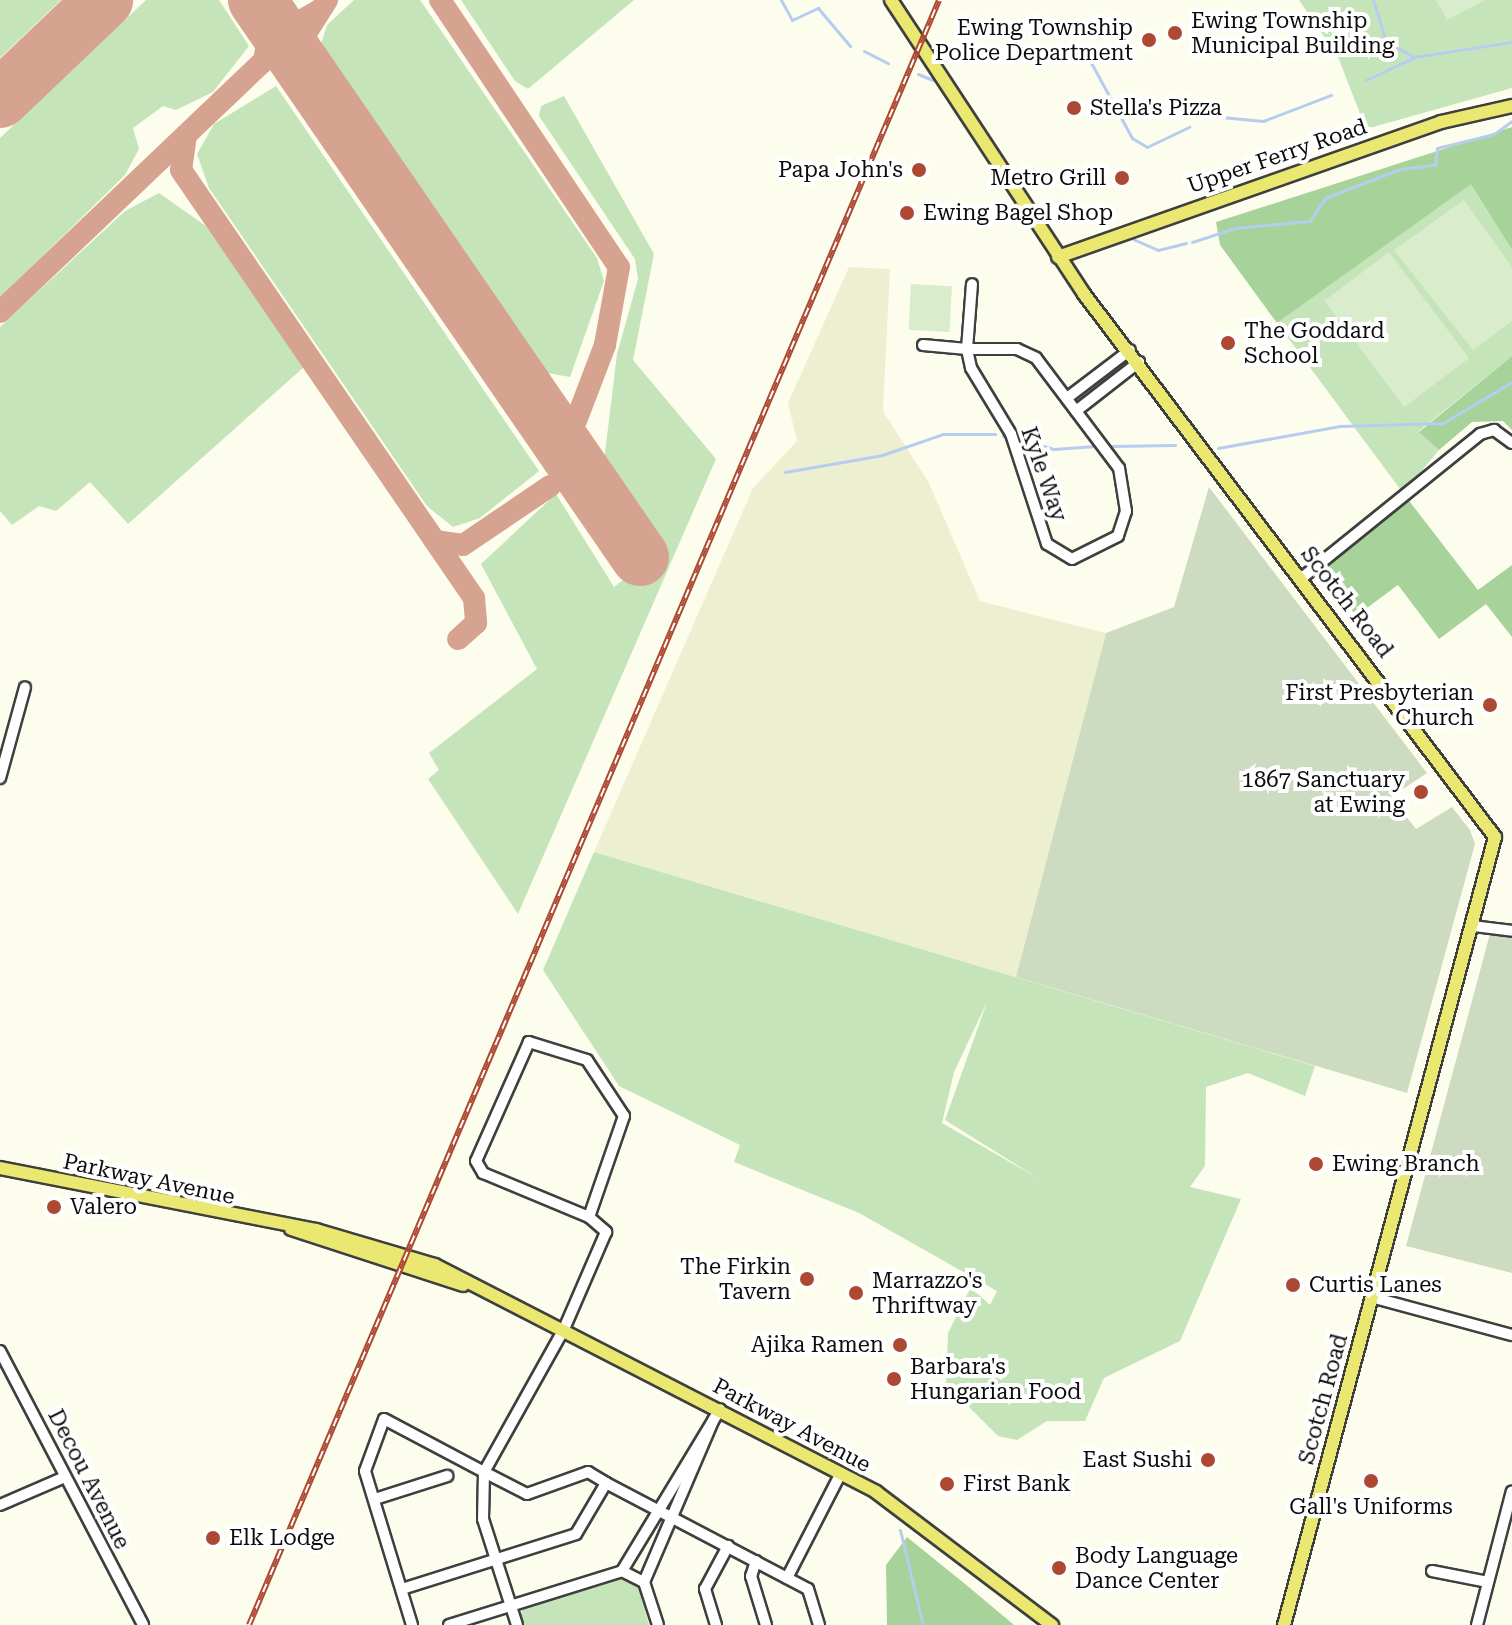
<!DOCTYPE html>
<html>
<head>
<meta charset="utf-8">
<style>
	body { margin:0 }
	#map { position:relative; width:1512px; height:1625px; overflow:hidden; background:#fdfded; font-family:"Roboto Serif",serif }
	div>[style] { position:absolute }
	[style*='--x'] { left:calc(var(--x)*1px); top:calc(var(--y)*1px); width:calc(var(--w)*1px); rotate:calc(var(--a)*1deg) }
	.farmland>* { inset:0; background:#ecf0d0 }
	.green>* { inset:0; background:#c6e4ba }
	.forest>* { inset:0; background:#a7d39b }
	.cemetery>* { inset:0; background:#cddcc0 }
	.pitch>* { inset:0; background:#d9eccb; transform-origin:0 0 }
	.stream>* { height:3px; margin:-1.5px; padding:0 1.5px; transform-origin:1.5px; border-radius:1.5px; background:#b7cdef }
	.taxiway>* { height:22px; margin:-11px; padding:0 11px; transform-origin:11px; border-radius:11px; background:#d5a390 }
	.runway>* { height:58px; margin:-29px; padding:0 29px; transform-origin:29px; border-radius:29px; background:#d5a390 }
	.roads { filter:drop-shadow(2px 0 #3f3f3f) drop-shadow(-2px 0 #3f3f3f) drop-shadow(0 2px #3f3f3f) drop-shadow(0 -2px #3f3f3f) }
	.minor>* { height:10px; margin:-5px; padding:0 5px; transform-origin:5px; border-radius:5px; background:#fff }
	.major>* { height:12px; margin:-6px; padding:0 6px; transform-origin:6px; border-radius:6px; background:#eae870 }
	.rail>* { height:6px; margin-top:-3px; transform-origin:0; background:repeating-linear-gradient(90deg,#fff 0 9px,#ad4933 0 18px); box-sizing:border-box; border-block:2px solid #ad4933 }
	.dots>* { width:22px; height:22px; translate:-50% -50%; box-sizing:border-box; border:4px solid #fff; border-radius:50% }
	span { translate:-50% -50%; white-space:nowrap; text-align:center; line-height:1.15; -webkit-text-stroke:8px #fff; paint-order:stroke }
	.poi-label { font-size:22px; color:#0c0c0c }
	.left { translate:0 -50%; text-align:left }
	.right { translate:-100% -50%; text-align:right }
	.street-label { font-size:22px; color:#0c0c0c }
</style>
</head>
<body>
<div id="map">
	<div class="farmland">
		<i style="clip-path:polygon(849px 267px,890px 269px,883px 411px,929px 483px,980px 601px,1106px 633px,1016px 977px,594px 852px,753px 488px,797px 441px,788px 403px)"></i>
	</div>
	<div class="green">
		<i style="clip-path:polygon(0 0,61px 0,0 58px)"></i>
		<i style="clip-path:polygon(146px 0,219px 0,249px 46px,213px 92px,176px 110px,163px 106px,133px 128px,139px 149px,125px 175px,0 298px,0 138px)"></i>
		<i style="clip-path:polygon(354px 0,420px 0,597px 258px,604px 281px,570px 377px,542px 372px,320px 47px,327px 25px)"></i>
		<i style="clip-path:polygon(461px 0,634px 0,528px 89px,515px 81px)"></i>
		<i style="clip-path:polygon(1299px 0,1512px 0,1512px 88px,1366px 129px,1338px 57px)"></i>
		<i style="clip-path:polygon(276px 86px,539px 471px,480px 518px,453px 527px,427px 506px,209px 188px,197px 154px,214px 124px)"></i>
		<i style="clip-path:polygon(564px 96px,654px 254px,633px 360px,716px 459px,518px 914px,428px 779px,439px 770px,429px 753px,537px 669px,481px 564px,556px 494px,614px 587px,665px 548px,604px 461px,617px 354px,638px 279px,635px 259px,539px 116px,541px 106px)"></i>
		<i style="clip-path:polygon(1471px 183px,1512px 250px,1512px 356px,1419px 431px,1439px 450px,1403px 493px,1277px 323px)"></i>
		<i style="clip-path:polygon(159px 193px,206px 226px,304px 367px,128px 524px,90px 482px,56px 511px,39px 506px,12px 525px,0 511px,0 327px,125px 211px)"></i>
		<i style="clip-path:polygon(evenodd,594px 852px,1315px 1066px,1305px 1096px,1248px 1073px,1206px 1087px,1205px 1166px,1190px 1187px,1241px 1199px,1180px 1341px,1104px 1378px,1085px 1421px,1047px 1421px,1017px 1440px,998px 1436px,946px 1384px,948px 1333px,971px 1287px,990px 1305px,997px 1291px,859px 1213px,734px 1162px,740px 1145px,619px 1086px,543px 970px,594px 852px,987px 1002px,945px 1120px,1041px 1180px,942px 1123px,954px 1072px,987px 1002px)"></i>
		<i style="clip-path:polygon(622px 1578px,639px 1588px,649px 1625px,523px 1625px,520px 1619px,523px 1607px)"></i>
	</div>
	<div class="forest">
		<i style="clip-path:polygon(1512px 127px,1512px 250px,1471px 184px,1277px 323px,1220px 245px,1216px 222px)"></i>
		<i style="clip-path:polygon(1512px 356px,1512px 430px,1503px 421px,1472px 422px,1439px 450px,1419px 432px)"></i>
		<i style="clip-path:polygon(1403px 493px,1478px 590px,1512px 565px,1512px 637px,1486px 604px,1439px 639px,1398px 585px,1356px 616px,1315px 561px)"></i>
		<i style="clip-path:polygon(907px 1537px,970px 1588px,1014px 1625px,887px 1625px,886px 1565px)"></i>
	</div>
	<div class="cemetery">
		<i style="clip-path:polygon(1209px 487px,1427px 773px,1391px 797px,1416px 829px,1452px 807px,1470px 830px,1475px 844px,1407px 1093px,1016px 977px,1106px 633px,1174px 607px)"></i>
		<i style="clip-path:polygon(1491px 930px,1512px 933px,1512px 1273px,1406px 1246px)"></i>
	</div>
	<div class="pitch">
		<i style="clip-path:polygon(1436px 0,1485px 0,1447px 20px)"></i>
		<i style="clip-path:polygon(1464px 200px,1512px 267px,1512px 321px,1473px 350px,1394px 250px)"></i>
		<i style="left:1389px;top:252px;width:133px;height:81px;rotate:53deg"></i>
		<i style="left:911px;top:284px;width:41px;height:46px;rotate:3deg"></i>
	</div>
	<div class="stream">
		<i style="--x:781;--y:0;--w:23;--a:61"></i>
		<i style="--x:792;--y:20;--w:29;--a:-25"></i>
		<i style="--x:818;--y:8;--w:50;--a:49.9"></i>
		<i style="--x:1373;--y:0;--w:43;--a:72.4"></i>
		<i style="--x:1386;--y:41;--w:32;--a:30"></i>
		<i style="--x:1414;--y:57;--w:99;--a:-8.7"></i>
		<i style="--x:1082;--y:46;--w:105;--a:61.5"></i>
		<i style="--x:1132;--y:138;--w:17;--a:31"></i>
		<i style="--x:1147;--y:147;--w:47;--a:-25.5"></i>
		<i style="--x:864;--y:51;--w:27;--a:27"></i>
		<i style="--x:918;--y:74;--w:16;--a:22"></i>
		<i style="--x:1366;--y:80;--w:52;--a:-25.1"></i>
		<i style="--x:1211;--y:116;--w:52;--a:5.5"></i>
		<i style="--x:1263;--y:121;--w:73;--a:-20.9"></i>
		<i style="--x:1133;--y:239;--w:27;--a:24"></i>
		<i style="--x:1158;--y:250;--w:29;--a:-14"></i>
		<i style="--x:1192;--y:242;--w:45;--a:-18"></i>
		<i style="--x:1235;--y:228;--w:75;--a:-5.3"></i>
		<i style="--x:1310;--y:221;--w:27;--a:-57"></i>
		<i style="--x:1325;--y:198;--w:80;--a:-21.1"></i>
		<i style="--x:1400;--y:169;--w:35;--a:-7"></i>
		<i style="--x:1435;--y:165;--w:17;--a:-83"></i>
		<i style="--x:1437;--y:148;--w:59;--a:-13.8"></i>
		<i style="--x:1494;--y:134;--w:22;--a:-36"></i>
		<i style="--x:1003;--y:436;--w:2;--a:0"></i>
		<i style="--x:1021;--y:439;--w:34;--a:17"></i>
		<i style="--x:1054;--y:449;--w:41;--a:-4.2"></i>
		<i style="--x:1111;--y:446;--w:64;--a:-0.9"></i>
		<i style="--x:1218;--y:448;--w:124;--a:-10.2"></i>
		<i style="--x:1340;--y:426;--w:103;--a:-1.7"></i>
		<i style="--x:1443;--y:423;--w:80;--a:-30.7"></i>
		<i style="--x:785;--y:472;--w:98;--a:-9.9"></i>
		<i style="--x:882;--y:455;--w:65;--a:-19"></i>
		<i style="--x:943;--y:434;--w:52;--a:0"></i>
		<i style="--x:900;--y:1530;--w:98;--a:76.4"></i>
	</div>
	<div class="taxiway">
		<i style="--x:440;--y:0;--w:321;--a:56.2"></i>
		<i style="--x:619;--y:267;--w:79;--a:100.2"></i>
		<i style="--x:605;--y:345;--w:81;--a:110.9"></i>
		<i style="--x:260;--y:4;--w:27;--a:42"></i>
		<i style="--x:280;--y:22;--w:17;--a:3"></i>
		<i style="--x:297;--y:23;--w:24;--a:-30"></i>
		<i style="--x:311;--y:79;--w:16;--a:-128"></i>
		<i style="--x:301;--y:66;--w:23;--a:-92"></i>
		<i style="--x:300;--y:43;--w:51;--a:-57.9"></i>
		<i style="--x:186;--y:135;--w:35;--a:98"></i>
		<i style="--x:181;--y:170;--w:519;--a:55.61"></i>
		<i style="--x:474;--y:598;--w:25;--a:85"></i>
		<i style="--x:476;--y:623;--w:24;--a:138"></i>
		<i style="--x:0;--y:312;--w:364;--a:-43.6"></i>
		<i style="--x:264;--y:61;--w:41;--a:-80.1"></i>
		<i style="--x:435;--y:541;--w:28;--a:8"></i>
		<i style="--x:463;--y:545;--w:105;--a:-34.1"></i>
	</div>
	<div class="runway">
		<i style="--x:257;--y:0;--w:676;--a:55.49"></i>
		<i style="--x:0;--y:99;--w:144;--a:-43.6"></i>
	</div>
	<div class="roads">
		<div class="minor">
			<i style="--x:923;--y:345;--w:44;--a:5.2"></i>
			<i style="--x:967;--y:349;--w:50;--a:0"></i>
			<i style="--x:1017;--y:349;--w:21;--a:25"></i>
			<i style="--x:1036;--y:358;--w:138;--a:53"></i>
			<i style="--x:1119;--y:468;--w:44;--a:80.8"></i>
			<i style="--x:1126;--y:511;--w:26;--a:108"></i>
			<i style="--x:1118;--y:536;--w:51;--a:153.4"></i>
			<i style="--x:1072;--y:559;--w:29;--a:-149"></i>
			<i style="--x:1047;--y:544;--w:116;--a:-108.1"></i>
			<i style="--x:1011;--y:434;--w:77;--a:-121.2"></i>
			<i style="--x:971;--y:368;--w:19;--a:-102"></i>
			<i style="--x:967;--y:349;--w:65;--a:-85.6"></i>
			<i style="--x:1067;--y:398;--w:79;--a:-37.3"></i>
			<i style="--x:1076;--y:411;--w:80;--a:-37.9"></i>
			<i style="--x:1303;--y:577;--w:228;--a:-38.9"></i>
			<i style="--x:1480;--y:434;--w:15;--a:-16"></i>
			<i style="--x:1494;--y:430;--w:22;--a:36"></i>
			<i style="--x:0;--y:778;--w:94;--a:-74.6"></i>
			<i style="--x:1473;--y:926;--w:39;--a:7"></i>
			<i style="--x:589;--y:1217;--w:107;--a:-70.9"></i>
			<i style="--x:624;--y:1116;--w:67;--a:-123.5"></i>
			<i style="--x:587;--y:1060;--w:61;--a:-162.8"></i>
			<i style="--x:529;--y:1042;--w:130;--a:114"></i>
			<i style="--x:476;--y:1161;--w:14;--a:60"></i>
			<i style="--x:483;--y:1173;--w:115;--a:22.5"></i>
			<i style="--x:589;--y:1217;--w:23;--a:41"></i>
			<i style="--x:606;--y:1232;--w:106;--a:113.4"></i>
			<i style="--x:564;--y:1329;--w:164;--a:119.2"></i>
			<i style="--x:484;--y:1472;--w:48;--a:27.1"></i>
			<i style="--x:527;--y:1494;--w:65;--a:-19.8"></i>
			<i style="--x:588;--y:1472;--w:21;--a:31"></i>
			<i style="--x:1371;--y:1297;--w:146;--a:15.1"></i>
			<i style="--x:0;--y:1351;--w:309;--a:62.4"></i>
			<i style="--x:375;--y:1499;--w:76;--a:-17.7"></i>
			<i style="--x:0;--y:1505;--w:71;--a:-23.3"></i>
			<i style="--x:756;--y:1561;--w:16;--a:108"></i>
			<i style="--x:751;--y:1576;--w:51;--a:73"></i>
			<i style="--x:622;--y:1571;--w:189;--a:-58.8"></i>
			<i style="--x:622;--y:1571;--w:25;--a:27"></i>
			<i style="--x:644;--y:1582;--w:45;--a:72"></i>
			<i style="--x:1432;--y:1571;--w:57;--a:11.1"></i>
			<i style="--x:787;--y:1578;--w:118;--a:-62.8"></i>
			<i style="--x:644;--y:1582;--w:177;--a:-66.8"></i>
			<i style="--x:402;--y:1589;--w:182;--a:-17.5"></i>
			<i style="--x:576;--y:1534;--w:59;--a:-59.5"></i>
			<i style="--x:606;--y:1483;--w:228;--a:27.7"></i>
			<i style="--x:808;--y:1589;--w:38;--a:73"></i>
			<i style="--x:412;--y:1625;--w:161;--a:-107"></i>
			<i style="--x:365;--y:1471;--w:55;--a:-69.9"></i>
			<i style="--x:384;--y:1419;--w:113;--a:27.9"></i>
			<i style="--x:484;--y:1472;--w:47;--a:91.2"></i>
			<i style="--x:483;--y:1519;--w:111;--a:72.2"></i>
			<i style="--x:449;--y:1625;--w:181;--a:-17.3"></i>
			<i style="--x:716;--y:1625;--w:38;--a:-107"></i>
			<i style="--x:705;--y:1589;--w:49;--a:-61.9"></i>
			<i style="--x:1477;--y:1625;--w:138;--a:-75.4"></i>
		</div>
		<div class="major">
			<i style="--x:891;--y:0;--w:352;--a:56.7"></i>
			<i style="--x:1084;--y:294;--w:681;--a:52.88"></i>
			<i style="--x:1495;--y:837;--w:816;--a:104.99"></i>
			<i style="--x:1058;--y:257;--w:406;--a:-19.4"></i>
			<i style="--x:1441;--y:122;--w:73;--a:-12.7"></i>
			<i style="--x:0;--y:1168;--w:322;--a:11.1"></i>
			<i style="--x:316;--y:1230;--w:124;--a:16.4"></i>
			<i style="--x:435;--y:1265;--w:496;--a:27.2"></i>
			<i style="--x:876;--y:1492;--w:221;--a:37.1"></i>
			<i style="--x:291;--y:1229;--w:181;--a:18"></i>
		</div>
	</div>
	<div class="rail">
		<i style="--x:249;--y:1625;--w:1765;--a:-66.99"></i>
	</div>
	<div class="dots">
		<i style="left:1175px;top:33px;background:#ad4933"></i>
		<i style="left:1149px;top:40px;background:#ad4933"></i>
		<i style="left:1074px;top:108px;background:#ad4933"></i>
		<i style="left:919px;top:170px;background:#ad4933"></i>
		<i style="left:1122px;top:178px;background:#ad4933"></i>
		<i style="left:907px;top:213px;background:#ad4933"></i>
		<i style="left:1228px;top:343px;background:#ad4933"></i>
		<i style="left:1490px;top:705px;background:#ad4933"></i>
		<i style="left:1421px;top:792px;background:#ad4933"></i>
		<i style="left:1316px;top:1164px;background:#ad4933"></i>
		<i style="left:54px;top:1207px;background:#ad4933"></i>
		<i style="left:807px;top:1279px;background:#ad4933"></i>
		<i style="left:1293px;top:1285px;background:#ad4933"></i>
		<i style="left:856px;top:1293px;background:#ad4933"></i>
		<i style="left:900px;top:1345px;background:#ad4933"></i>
		<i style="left:894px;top:1379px;background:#ad4933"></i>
		<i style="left:1208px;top:1460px;background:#ad4933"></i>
		<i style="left:1371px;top:1481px;background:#ad4933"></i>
		<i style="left:947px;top:1484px;background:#ad4933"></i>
		<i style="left:213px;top:1538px;background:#ad4933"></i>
		<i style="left:1059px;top:1568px;background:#ad4933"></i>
	</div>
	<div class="poi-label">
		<span class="left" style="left:1191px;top:33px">Ewing Township<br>Municipal Building</span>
		<span class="right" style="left:1133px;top:40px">Ewing Township<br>Police Department</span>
		<span class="left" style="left:1090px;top:108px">Stella's Pizza</span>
		<span class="right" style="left:903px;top:170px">Papa John's</span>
		<span class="right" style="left:1106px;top:178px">Metro Grill</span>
		<span class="left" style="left:923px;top:213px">Ewing Bagel Shop</span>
		<span class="left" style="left:1244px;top:343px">The Goddard<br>School</span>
		<span class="right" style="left:1474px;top:705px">First Presbyterian<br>Church</span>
		<span class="right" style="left:1405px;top:792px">1867 Sanctuary<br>at Ewing</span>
		<span class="left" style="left:1332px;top:1164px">Ewing Branch</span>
		<span class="left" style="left:70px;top:1207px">Valero</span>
		<span class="right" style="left:791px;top:1279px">The Firkin<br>Tavern</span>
		<span class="left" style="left:872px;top:1293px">Marrazzo's<br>Thriftway</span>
		<span class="left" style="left:1309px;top:1285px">Curtis Lanes</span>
		<span class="right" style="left:884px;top:1345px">Ajika Ramen</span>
		<span class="left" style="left:910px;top:1379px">Barbara's<br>Hungarian Food</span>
		<span class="right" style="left:1192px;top:1460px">East Sushi</span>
		<span class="left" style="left:963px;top:1484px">First Bank</span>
		<span style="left:1371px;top:1507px">Gall's Uniforms</span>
		<span class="left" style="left:229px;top:1538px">Elk Lodge</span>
		<span class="left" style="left:1075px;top:1568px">Body Language<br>Dance Center</span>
	</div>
	<div class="street-label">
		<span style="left:1277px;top:156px;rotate:-19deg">Upper Ferry Road</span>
		<span style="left:1044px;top:474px;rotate:71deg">Kyle Way</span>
		<span style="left:1347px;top:602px;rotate:52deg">Scotch Road</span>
		<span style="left:149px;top:1179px;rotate:12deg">Parkway Avenue</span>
		<span style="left:1323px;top:1399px;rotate:-75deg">Scotch Road</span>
		<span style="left:792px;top:1425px;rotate:28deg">Parkway Avenue</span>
		<span style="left:89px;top:1479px;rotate:63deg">Decou Avenue</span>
	</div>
</div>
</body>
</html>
